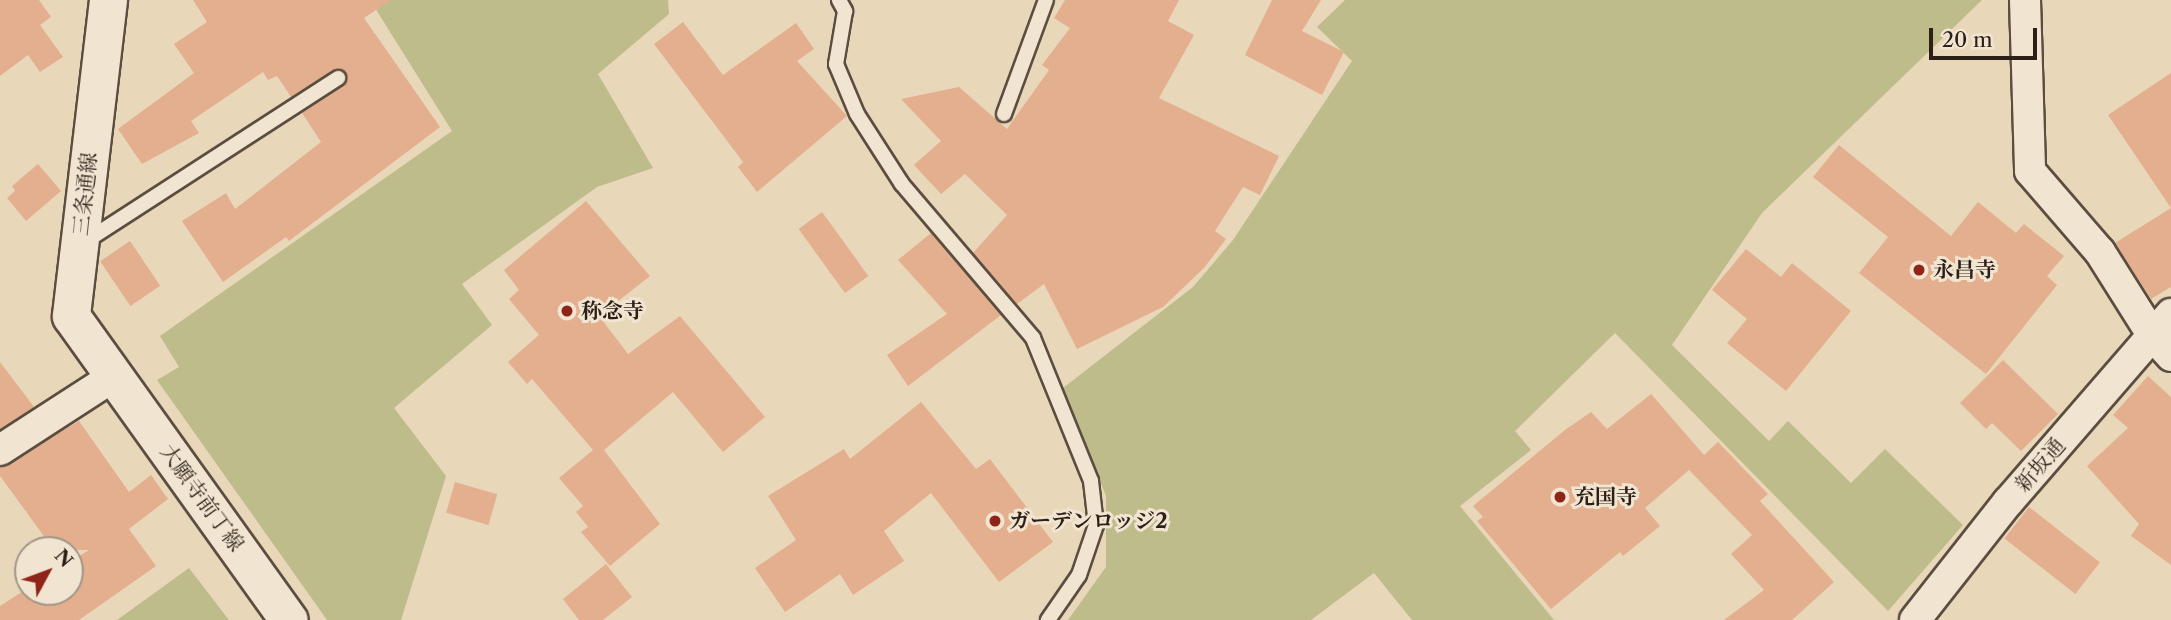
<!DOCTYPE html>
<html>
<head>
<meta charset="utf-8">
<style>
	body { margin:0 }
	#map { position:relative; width:2171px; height:620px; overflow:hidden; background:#e9d7ba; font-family:"Libre Caslon Text","Noto Serif JP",serif }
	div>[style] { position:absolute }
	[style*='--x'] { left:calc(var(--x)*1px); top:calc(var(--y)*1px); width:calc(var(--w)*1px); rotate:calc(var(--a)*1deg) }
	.green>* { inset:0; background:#bebc8a }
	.building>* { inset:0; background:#e4af8e; transform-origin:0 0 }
	.roads { filter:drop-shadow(2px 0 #5b4d40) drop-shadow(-2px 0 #5b4d40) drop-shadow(0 2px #5b4d40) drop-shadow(0 -2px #5b4d40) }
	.service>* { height:14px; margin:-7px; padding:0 7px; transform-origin:7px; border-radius:7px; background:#f1e5d2 }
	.minor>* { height:30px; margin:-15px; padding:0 15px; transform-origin:15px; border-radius:15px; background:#f1e5d2 }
	.tertiary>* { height:37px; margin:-18.5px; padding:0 18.5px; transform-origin:18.5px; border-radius:18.5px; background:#f1e5d2 }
	.dots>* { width:19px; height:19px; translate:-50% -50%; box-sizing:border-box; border:4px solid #f1e5d2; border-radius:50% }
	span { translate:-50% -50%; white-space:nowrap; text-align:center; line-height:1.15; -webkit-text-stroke:6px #f1e5d2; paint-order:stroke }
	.street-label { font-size:21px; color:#2c1f17 }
	.poi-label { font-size:21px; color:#2c1f17; font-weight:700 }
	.left { translate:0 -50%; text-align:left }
	.north { position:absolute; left:14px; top:536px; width:70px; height:70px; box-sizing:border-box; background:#f1e5d2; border:2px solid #a29687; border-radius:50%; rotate:49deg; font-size:19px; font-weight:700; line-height:28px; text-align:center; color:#2c1f17 }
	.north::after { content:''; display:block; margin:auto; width:24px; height:32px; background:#8f2418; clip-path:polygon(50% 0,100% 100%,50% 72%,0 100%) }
	.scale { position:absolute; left:1929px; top:28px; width:108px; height:32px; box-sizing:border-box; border:4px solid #2c1f17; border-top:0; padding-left:9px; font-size:21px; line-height:24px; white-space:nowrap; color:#2c1f17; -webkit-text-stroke:5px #f1e5d2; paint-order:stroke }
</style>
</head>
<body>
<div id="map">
	<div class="green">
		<i style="clip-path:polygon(370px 0,668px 0,669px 14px,598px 74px,653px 168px,597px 187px,462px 284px,492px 325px,394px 408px,446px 476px,401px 620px,327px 620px,157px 380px,179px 367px,160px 336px,452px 131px)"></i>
		<i style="clip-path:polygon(1345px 0,1982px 0,1762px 213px,1672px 345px,1769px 441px,1788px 421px,1851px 483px,1885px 449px,1963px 525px,1888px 611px,1615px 333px,1515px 431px,1531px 450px,1460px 506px,1554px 620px,1412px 620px,1374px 573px,1311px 620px,1068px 620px,1106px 567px,1106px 496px,1063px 388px,1193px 287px,1233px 240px,1352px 61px,1317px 27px)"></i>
		<i style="clip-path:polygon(189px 568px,229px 620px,117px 620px)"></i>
	</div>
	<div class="building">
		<i style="clip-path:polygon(0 0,39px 0,51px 17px,40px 25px,63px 57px,40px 72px,28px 55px,0 76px)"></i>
		<i style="clip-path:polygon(193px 0,391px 0,364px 18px,440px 127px,289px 241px,286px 237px,223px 282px,182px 221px,226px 193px,235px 209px,321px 142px,302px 113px,343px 86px,347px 77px,342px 69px,333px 70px,291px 97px,277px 76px,268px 80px,263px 72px,191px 121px,199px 133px,142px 164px,118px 129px,194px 73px,174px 44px,207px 22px)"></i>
		<i style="clip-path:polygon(1065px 0,1179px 0,1168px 21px,1194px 35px,1159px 98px,1279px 156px,1260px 195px,1243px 187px,1215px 231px,1226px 239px,1204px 268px,1163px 307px,1077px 349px,1044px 284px,1017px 304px,973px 253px,1007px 215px,965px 174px,941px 194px,914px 165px,941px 141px,901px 99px,959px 87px,1007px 129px,1049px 70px,1042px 65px,1070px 28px,1054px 18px)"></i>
		<i style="clip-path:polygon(1272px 0,1321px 0,1302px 31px,1344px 52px,1322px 95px,1245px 55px)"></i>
		<i style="clip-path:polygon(683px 22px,723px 75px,796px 23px,814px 49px,797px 61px,847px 116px,757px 192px,738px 167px,743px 162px,654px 44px)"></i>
		<i style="clip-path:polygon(2171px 73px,2171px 287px,2151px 299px,2115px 243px,2171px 208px,2108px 115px)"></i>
		<i style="clip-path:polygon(1839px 145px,1951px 236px,1978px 202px,2016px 233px,2024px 224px,2064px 256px,2047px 276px,2057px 285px,1986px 374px,1859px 273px,1888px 237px,1813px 177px)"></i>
		<i style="clip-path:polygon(38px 164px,61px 191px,26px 221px,7px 198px,15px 191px,12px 186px)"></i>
		<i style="clip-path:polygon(586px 201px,650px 276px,599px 316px,628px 354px,680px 316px,765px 417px,723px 452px,673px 392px,604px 450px,660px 524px,610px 566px,581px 532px,588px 527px,576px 512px,583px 506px,559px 478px,593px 450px,532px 379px,527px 384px,508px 362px,539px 335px,509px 299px,519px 290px,504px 270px)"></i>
		<i style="left:822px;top:212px;width:79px;height:29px;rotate:54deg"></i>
		<i style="clip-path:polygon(931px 233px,1001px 315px,908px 386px,887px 355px,947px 314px,898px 260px)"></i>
		<i style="left:130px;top:241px;width:54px;height:36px;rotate:56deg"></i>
		<i style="clip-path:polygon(1746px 249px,1781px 277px,1792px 263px,1851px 311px,1786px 391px,1727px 343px,1747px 319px,1712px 290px)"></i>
		<i style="clip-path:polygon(2003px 360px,2058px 414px,2021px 451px,1992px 423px,1986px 429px,1960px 403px)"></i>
		<i style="clip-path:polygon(0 362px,34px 407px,0 429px)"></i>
		<i style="clip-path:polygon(2148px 376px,2171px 397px,2171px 565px,2131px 536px,2139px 524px,2087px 466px,2128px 428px,2113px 415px)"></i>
		<i style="clip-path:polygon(1651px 394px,1704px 455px,1718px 442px,1768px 494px,1760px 501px,1834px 582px,1792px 620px,1724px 620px,1764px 590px,1731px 554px,1752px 535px,1689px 470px,1645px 508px,1660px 526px,1623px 556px,1620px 552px,1551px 609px,1477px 521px,1483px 517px,1473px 506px,1565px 430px,1591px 412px,1607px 429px)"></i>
		<i style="clip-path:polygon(921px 402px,976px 469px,990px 459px,1053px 542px,999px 582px,931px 493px,884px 531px,904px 561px,853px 595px,840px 574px,785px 612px,755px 568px,796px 540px,768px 496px,844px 449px,850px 459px)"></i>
		<i style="clip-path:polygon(79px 421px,129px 492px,151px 475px,168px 499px,129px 529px,156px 566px,79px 620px,0 620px,0 606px,28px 588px,28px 592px,70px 592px,70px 562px,89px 550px,54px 550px,0 476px,0 467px)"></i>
		<i style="left:455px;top:482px;width:44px;height:32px;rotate:16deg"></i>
		<i style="left:2029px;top:507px;width:90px;height:40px;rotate:38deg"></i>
		<i style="clip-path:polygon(606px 564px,632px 597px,603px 620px,579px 620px,563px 599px)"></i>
	</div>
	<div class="roads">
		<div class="service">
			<i style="--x:839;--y:0;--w:13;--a:61"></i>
			<i style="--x:845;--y:11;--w:54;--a:99.6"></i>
			<i style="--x:836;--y:64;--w:54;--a:67.2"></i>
			<i style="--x:857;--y:114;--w:83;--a:57.3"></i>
			<i style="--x:902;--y:184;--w:202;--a:49.6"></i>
			<i style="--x:1033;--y:338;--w:154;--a:67.9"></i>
			<i style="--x:1091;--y:481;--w:44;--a:83.5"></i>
			<i style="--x:1096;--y:525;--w:53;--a:108.8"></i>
			<i style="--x:1079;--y:575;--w:55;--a:124.6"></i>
			<i style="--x:1004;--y:114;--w:121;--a:-69.8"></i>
			<i style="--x:83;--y:243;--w:304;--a:-32.9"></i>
		</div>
		<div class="minor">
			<i style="--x:2025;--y:0;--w:171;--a:88.3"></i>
			<i style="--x:2030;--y:171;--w:107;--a:49.2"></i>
			<i style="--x:2100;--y:252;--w:99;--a:57.8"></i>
			<i style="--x:2153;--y:336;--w:27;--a:48"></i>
			<i style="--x:0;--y:450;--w:135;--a:-32.9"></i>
			<i style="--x:1915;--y:620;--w:150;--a:-51.8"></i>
			<i style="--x:2008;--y:502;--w:249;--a:-49.1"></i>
		</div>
		<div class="tertiary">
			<i style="--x:108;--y:0;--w:318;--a:96.7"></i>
			<i style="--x:71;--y:316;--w:374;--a:54.4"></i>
		</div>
	</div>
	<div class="dots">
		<i style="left:1919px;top:270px;background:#8f2418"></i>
		<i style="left:567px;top:311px;background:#8f2418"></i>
		<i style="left:1560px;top:497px;background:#8f2418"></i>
		<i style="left:995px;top:521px;background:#8f2418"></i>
	</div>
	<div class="street-label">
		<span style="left:85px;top:194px;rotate:-84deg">三条通線</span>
		<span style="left:2040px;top:465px;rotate:-49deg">新坂通</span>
		<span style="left:202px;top:498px;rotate:54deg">大願寺前丁線</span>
	</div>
	<div class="poi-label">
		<span class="left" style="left:1933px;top:270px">永昌寺</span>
		<span class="left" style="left:581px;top:311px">称念寺</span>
		<span class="left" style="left:1574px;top:497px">充国寺</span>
		<span class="left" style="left:1009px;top:521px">ガーデンロッジ2</span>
	</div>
	<div class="north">N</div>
	<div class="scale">20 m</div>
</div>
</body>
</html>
